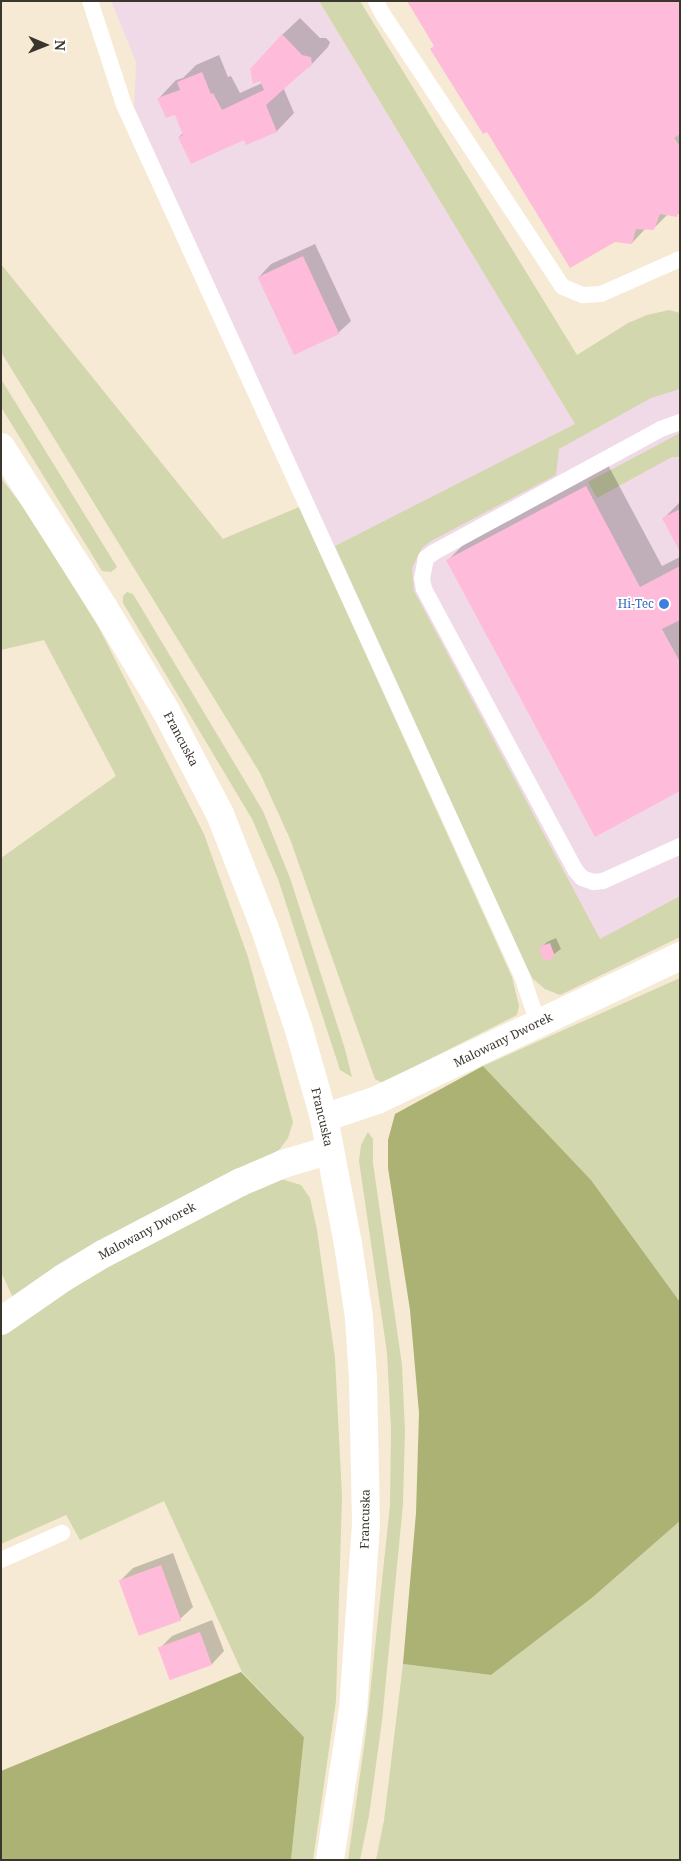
<!DOCTYPE html>
<html>
<head>
<meta charset="utf-8">
<style>
	body { margin:0 }
	#map { position:relative; width:681px; height:1861px; overflow:hidden; background:#f7ead5; font-family:"Noto Serif",serif }
	div>[style] { position:absolute }
	[style*='--x'] { left:calc(var(--x)*1px); top:calc(var(--y)*1px); width:calc(var(--w)*1px); rotate:calc(var(--a)*1deg) }
	.commercial>* { inset:0; background:#f1dae7 }
	.green>* { inset:0; background:#d2d7ad }
	.forest>* { inset:0; background:#acb273 }
	.shadow>* { inset:0; background:#0003 }
	.building>* { inset:0; background:#febcda; transform-origin:0 0 }
	.service>* { height:16px; margin:-8px; padding:0 8px; transform-origin:8px; border-radius:8px; background:#fff }
	.minor>* { height:28px; margin:-14px; padding:0 14px; transform-origin:14px; border-radius:14px; background:#fff }
	.dots>* { width:14px; height:14px; translate:-50% -50%; box-sizing:border-box; border:2px solid #fff; border-radius:50% }
	span { translate:-50% -50%; white-space:nowrap; text-align:center; line-height:1.15; -webkit-text-stroke:4px #fff; paint-order:stroke }
	.shop-label { font-size:12px; color:#366cbe }
	.right { translate:-100% -50%; text-align:right }
	.street-label { font-size:12px; color:#3a352d }
	.frame { position:absolute; inset:0; border:2px solid #3a352d; pointer-events:none }
	.north { position:absolute; left:20px; top:20px; width:50px; height:50px; -webkit-text-stroke:4px #fff; paint-order:stroke; rotate:91deg; font-size:14px; font-weight:700; line-height:20px; text-align:center; color:#3a352d }
	.north::after { content:''; display:block; margin:auto; width:18px; height:22px; background:#3a352d; clip-path:polygon(50% 0,100% 100%,50% 72%,0 100%) }
</style>
</head>
<body>
<div id="map">
	<div class="commercial">
		<i style="clip-path:polygon(111px 1px,319px 1px,575px 424px,680px 364px,680px 937px,560px 995px,545px 989px,533px 979px,527px 969px,134px 107px,136px 62px)"></i>
	</div>
	<div class="green">
		<i style="clip-path:polygon(319px 1px,360px 1px,577px 355px,628px 323px,647px 315px,669px 310px,680px 313px,680px 389px,651px 398px,559px 449px,556px 475px,431px 541px,422px 548px,412px 568px,414px 591px,600px 939px,680px 896px,680px 937px,560px 995px,545px 989px,533px 979px,527px 969px,335px 546px,575px 424px)"></i>
		<i style="clip-path:polygon(1px 264px,223px 539px,299px 507px,512px 977px,519px 1006px,517px 1015px,382px 1083px,375px 1079px,290px 839px,260px 773px,1px 352px)"></i>
		<i style="clip-path:polygon(1px 379px,117px 567px,111px 572px,102px 571px,1px 407px)"></i>
		<i style="clip-path:polygon(680px 433px,680px 457px,672px 457px,597px 498px,588px 482px)"></i>
		<i style="clip-path:polygon(1px 478px,27px 512px,99px 628px,204px 834px,248px 957px,293px 1122px,288px 1138px,279px 1150px,15px 1302px,1px 1272px,1px 858px,116px 776px,44px 640px,1px 650px)"></i>
		<i style="clip-path:polygon(127px 592px,133px 594px,263px 811px,290px 878px,345px 1049px,352px 1077px,340px 1070px,278px 879px,252px 819px,123px 603px,123px 596px)"></i>
		<i style="clip-path:polygon(680px 978px,680px 1302px,591px 1180px,483px 1066px)"></i>
		<i style="clip-path:polygon(368px 1132px,373px 1139px,373px 1163px,402px 1365px,405px 1431px,403px 1504px,382px 1721px,369px 1816px,360px 1860px,348px 1860px,366px 1732px,390px 1505px,391px 1429px,387px 1353px,359px 1161px,361px 1145px)"></i>
		<i style="clip-path:polygon(281px 1179px,301px 1185px,310px 1198px,317px 1230px,335px 1358px,342px 1496px,336px 1701px,313px 1860px,291px 1860px,304px 1737px,242px 1672px,164px 1501px,80px 1540px,66px 1515px,1px 1544px,1px 1332px,105px 1262px,237px 1194px)"></i>
		<i style="clip-path:polygon(680px 1521px,680px 1860px,376px 1860px,384px 1820px,403px 1664px,491px 1675px,593px 1597px)"></i>
	</div>
	<div class="forest">
		<i style="clip-path:polygon(483px 1066px,591px 1180px,680px 1302px,680px 1521px,593px 1597px,491px 1675px,403px 1664px,416px 1513px,419px 1413px,410px 1310px,388px 1168px,388px 1140px,395px 1114px)"></i>
		<i style="clip-path:polygon(241px 1672px,304px 1737px,291px 1860px,1px 1860px,1px 1771px)"></i>
	</div>
	<div class="shadow">
		<i style="clip-path:polygon(680px 1px,680px 212px,677px 215px,668px 214px,654px 228px,646px 228px,632px 243px,435px 46px)"></i>
		<i style="clip-path:polygon(300px 18px,320px 38px,326px 38px,330px 42px,328px 47px,310px 66px,283px 87px,294px 113px,277px 131px,247px 143px,245px 139px,179px 137px,183px 133px,175px 113px,159px 98px,176px 80px,183px 78px,196px 65px,219px 55px,228px 77px,231px 76px,240px 93px,262px 83px,282px 35px)"></i>
		<i style="clip-path:polygon(315px 244px,351px 321px,338px 333px,259px 277px,271px 264px)"></i>
		<i style="clip-path:polygon(608px 465px,662px 566px,680px 557px,680px 790px,447px 561px,469px 539px)"></i>
		<i style="clip-path:polygon(680px 502px,680px 549px,663px 519px)"></i>
		<i style="clip-path:polygon(556px 938px,561px 949px,546px 960px,541px 948px,547px 942px)"></i>
		<i style="clip-path:polygon(173px 1553px,193px 1607px,180px 1619px,120px 1581px,133px 1568px)"></i>
		<i style="clip-path:polygon(212px 1620px,224px 1651px,212px 1664px,171px 1679px,160px 1648px,172px 1636px)"></i>
	</div>
	<div class="building">
		<i style="clip-path:polygon(407px 1px,680px 1px,680px 134px,674px 138px,679px 145px,680px 165px,680px 207px,677px 217px,660px 214px,654px 230px,636px 229px,632px 244px,615px 242px,570px 268px,487px 132px,483px 134px,430px 49px,434px 46px)"></i>
		<i style="clip-path:polygon(282px 34px,302px 55px,311px 57px,312px 64px,266px 105px,277px 132px,246px 145px,244px 140px,191px 164px,178px 137px,183px 135px,175px 115px,166px 118px,157px 98px,180px 90px,177px 82px,202px 72px,211px 94px,213px 93px,222px 110px,264px 90px,260px 81px,253px 84px,250px 69px)"></i>
		<i style="left:303px;top:256px;width:86px;height:50px;rotate:65deg"></i>
		<i style="clip-path:polygon(586px 486px,640px 587px,680px 566px,680px 620px,662px 629px,680px 662px,680px 791px,595px 837px,446px 560px)"></i>
		<i style="clip-path:polygon(680px 509px,680px 552px,662px 518px)"></i>
		<i style="left:550px;top:943px;width:15px;height:12px;rotate:70deg"></i>
		<i style="left:161px;top:1565px;width:59px;height:45px;rotate:70deg"></i>
		<i style="left:200px;top:1632px;width:35px;height:45px;rotate:70deg"></i>
	</div>
	<div class="service">
		<i style="--x:90;--y:1;--w:109;--a:71.9"></i>
		<i style="--x:124;--y:105;--w:958;--a:65.44"></i>
		<i style="--x:522;--y:976;--w:50;--a:71.2"></i>
		<i style="--x:376;--y:1;--w:13;--a:63"></i>
		<i style="--x:382;--y:13;--w:328;--a:56.6"></i>
		<i style="--x:563;--y:287;--w:22;--a:22"></i>
		<i style="--x:583;--y:295;--w:18;--a:-3"></i>
		<i style="--x:601;--y:294;--w:86;--a:-23.9"></i>
		<i style="--x:680;--y:422;--w:20;--a:160"></i>
		<i style="--x:661;--y:429;--w:260;--a:151.5"></i>
		<i style="--x:433;--y:553;--w:9;--a:144"></i>
		<i style="--x:426;--y:558;--w:20;--a:101"></i>
		<i style="--x:422;--y:578;--w:11;--a:80"></i>
		<i style="--x:424;--y:589;--w:320;--a:61.7"></i>
		<i style="--x:576;--y:871;--w:9;--a:49"></i>
		<i style="--x:582;--y:878;--w:12;--a:20"></i>
		<i style="--x:593;--y:882;--w:10;--a:-6"></i>
		<i style="--x:603;--y:881;--w:85;--a:-24.4"></i>
		<i style="--x:1;--y:1560;--w:67;--a:-23.9"></i>
	</div>
	<div class="minor">
		<i style="--x:1;--y:447;--w:191;--a:57.4"></i>
		<i style="--x:104;--y:608;--w:122;--a:59"></i>
		<i style="--x:167;--y:713;--w:114;--a:62.3"></i>
		<i style="--x:220;--y:814;--w:120;--a:68.6"></i>
		<i style="--x:264;--y:926;--w:110;--a:71.4"></i>
		<i style="--x:299;--y:1030;--w:91;--a:74.1"></i>
		<i style="--x:324;--y:1118;--w:128;--a:79.2"></i>
		<i style="--x:348;--y:1244;--w:75;--a:81.5"></i>
		<i style="--x:359;--y:1318;--w:61;--a:86.2"></i>
		<i style="--x:363;--y:1379;--w:145;--a:88.8"></i>
		<i style="--x:366;--y:1524;--w:185;--a:94"></i>
		<i style="--x:353;--y:1709;--w:153;--a:98.7"></i>
		<i style="--x:324;--y:1118;--w:56;--a:-18.8"></i>
		<i style="--x:377;--y:1100;--w:335;--a:-25.4"></i>
		<i style="--x:1;--y:1321;--w:75;--a:-34.7"></i>
		<i style="--x:63;--y:1278;--w:47;--a:-31"></i>
		<i style="--x:103;--y:1254;--w:156;--a:-27.6"></i>
		<i style="--x:241;--y:1182;--w:46;--a:-23.2"></i>
		<i style="--x:283;--y:1164;--w:49;--a:-16.6"></i>
	</div>
	<div class="dots">
		<i style="left:664px;top:604px;background:#3f7fe0"></i>
	</div>
	<div class="shop-label">
		<span class="right" style="left:654px;top:604px">Hi-Tec</span>
	</div>
	<div class="street-label">
		<span style="left:181px;top:739px;rotate:62deg">Francuska</span>
		<span style="left:503px;top:1040px;rotate:-26deg">Malowany Dworek</span>
		<span style="left:322px;top:1117px;rotate:77deg">Francuska</span>
		<span style="left:147px;top:1231px;rotate:-28deg">Malowany Dworek</span>
		<span style="left:365px;top:1519px;rotate:-89deg">Francuska</span>
	</div>
	<div class="frame"></div>
	<div class="north">N</div>
</div>
</body>
</html>
